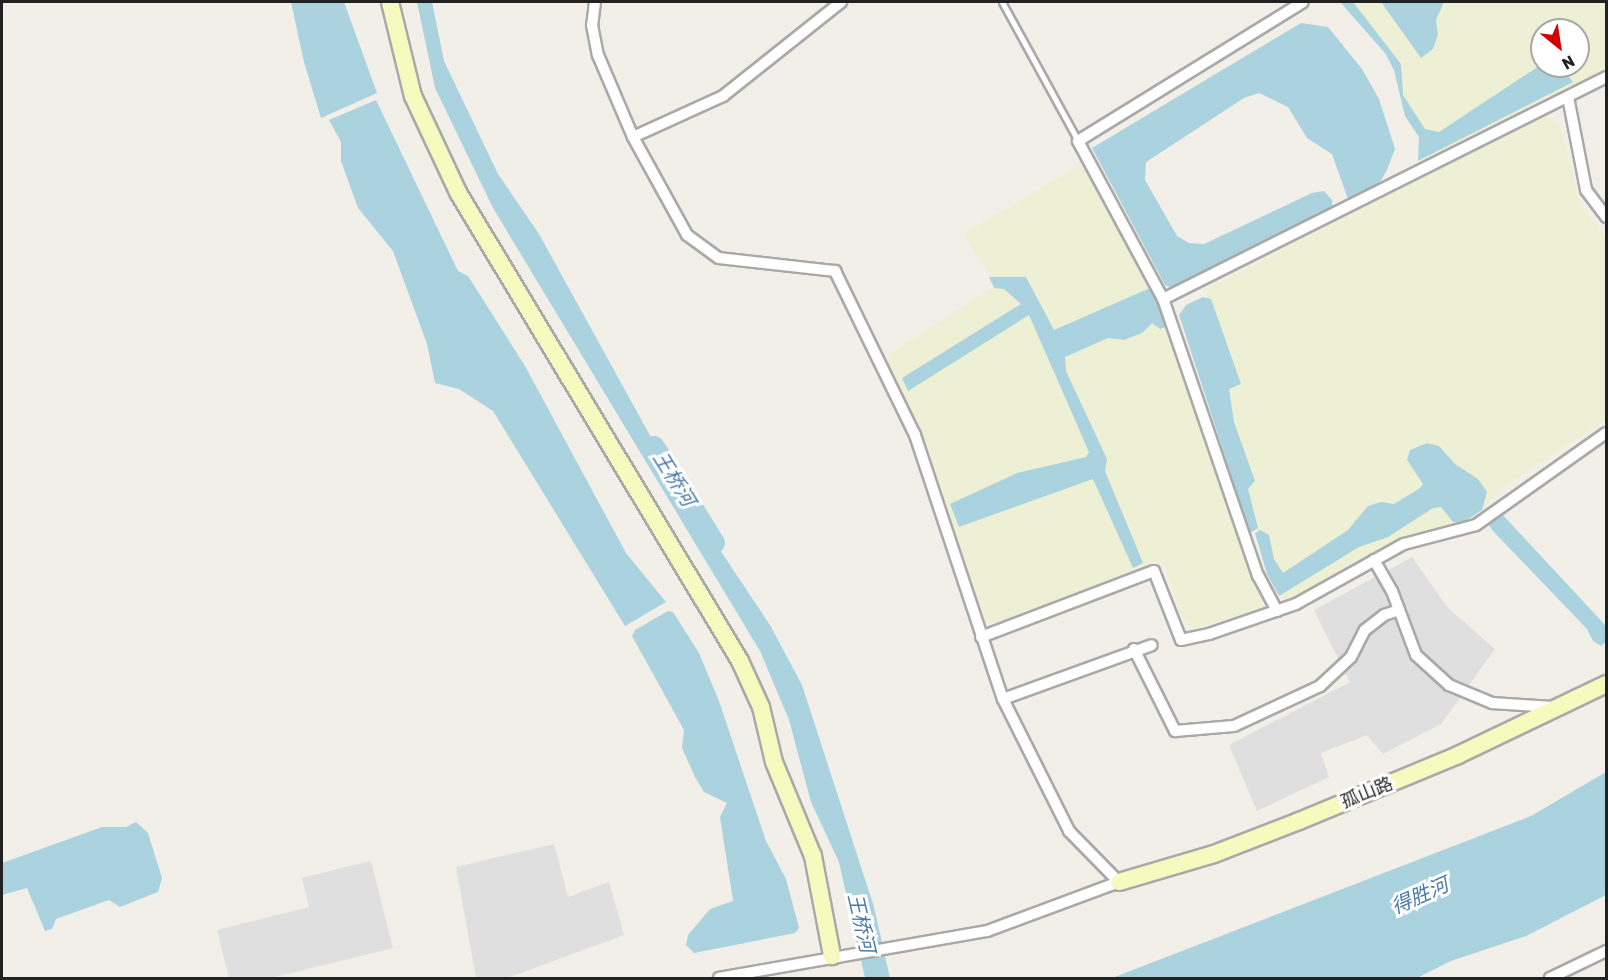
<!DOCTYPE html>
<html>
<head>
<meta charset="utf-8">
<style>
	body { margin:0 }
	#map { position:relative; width:1608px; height:980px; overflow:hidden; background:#f2efe9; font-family:Rubik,"Noto Sans SC",sans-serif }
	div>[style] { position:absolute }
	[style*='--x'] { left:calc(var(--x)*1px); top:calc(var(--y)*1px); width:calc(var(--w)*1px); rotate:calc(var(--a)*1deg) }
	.residential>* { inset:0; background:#e0dfdf }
	.farmland>* { inset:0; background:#eef0d5 }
	.water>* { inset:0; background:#aad3df }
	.river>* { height:22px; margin:-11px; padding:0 11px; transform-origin:11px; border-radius:11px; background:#aad3df }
	.roads { filter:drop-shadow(2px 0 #a9a9a9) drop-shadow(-2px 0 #a9a9a9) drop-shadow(0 2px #a9a9a9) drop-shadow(0 -2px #a9a9a9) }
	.lane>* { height:5px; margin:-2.5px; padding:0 2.5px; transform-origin:2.5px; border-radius:2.5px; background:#fff }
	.street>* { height:10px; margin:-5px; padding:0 5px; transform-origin:5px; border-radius:5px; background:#fff }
	.secondary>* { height:16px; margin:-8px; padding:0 8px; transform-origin:8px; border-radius:8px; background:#f7fabf }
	span { translate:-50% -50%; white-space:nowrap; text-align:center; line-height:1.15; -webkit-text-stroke:6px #fff; paint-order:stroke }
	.street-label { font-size:18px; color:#222 }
	.water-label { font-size:20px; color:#4a7aab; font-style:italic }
	.frame { position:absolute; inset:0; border:3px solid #222; pointer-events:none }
	.north { position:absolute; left:1530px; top:18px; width:60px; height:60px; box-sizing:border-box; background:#fff; border:2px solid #a7a7a7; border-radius:50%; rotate:150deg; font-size:16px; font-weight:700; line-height:24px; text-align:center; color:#222 }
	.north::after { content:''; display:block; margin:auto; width:21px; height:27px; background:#d40000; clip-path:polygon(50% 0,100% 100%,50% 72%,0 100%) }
</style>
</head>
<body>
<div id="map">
	<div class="residential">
		<i style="clip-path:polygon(1412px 557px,1448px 608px,1495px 649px,1441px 724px,1383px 754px,1367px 735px,1321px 753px,1329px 777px,1257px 811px,1229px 745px,1350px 682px,1314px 610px)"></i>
		<i style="clip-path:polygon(554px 844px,568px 897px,609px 882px,624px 935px,507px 978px,476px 978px,456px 867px)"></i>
		<i style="clip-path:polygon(371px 861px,393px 948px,271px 978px,229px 978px,217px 930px,309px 907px,302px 878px)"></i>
	</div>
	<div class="farmland">
		<i style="clip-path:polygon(evenodd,1346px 2px,1606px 2px,1606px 70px,1439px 155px,1401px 96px,1396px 66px,1346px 2px,1542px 30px,1578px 30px,1578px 66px,1542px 66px,1542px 30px)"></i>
		<i style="clip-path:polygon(1545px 115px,1559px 123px,1580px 203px,1606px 240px,1606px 420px,1505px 486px,1470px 523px,1412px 536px,1285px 605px,1253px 518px,1207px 288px)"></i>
		<i style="clip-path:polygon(1083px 163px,1171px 333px,1262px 603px,1260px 609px,1193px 629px,1181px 616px,1164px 565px,1155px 562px,1002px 622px,985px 622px,924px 439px,886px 356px,996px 285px,963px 234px)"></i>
	</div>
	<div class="water">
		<i style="clip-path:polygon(291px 2px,344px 2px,377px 93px,321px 118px,304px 62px)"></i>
		<i style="clip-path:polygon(417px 2px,432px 2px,444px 61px,498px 174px,539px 234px,680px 490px,770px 625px,802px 685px,874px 907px,890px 978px,865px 978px,839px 862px,811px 802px,789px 720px,760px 651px,493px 208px,435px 88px)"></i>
		<i style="clip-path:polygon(1340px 2px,1353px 2px,1401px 64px,1403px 95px,1425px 129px,1439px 132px,1542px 64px,1560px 66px,1573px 82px,1418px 161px,1419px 137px,1405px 116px,1394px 70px,1385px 53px)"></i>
		<i style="clip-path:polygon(1381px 2px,1444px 2px,1436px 20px,1438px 35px,1433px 49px,1421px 58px)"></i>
		<i style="clip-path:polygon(1301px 23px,1328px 27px,1362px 69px,1379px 99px,1395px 149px,1387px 170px,1377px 187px,1348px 199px,1332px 154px,1307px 138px,1288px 107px,1259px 93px,1244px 98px,1146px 162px,1145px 180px,1177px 236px,1189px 243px,1204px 244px,1312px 193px,1324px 191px,1332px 200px,1333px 209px,1174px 289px,1165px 285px,1092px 148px)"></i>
		<i style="clip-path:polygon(376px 100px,458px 271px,468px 276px,525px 366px,626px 553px,666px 602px,625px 626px,493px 411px,459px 389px,435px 383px,427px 344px,393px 251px,358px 208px,341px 161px,341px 142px,329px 120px)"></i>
		<i style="clip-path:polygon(989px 277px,1026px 277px,1054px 330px,1150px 288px,1160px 305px,1169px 326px,1160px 329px,1152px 323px,1142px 333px,1124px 340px,1108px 338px,1065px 357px,1066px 371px,1107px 459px,1105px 471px,1143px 563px,1133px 568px,1093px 479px,959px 527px,950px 504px,1017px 473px,1086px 457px,1089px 452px,1029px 315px,908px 391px,902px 378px,1021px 304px,1004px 289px,994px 288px)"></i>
		<i style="clip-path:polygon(1203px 297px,1211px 299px,1241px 384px,1229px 389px,1234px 422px,1255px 481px,1248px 489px,1258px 528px,1250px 533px,1179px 315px,1186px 305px)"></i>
		<i style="clip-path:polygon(1427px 443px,1439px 446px,1455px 464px,1478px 479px,1487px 492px,1482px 510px,1462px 523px,1453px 522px,1441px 507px,1433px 508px,1388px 537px,1359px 547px,1279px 596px,1267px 574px,1255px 533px,1260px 530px,1269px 535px,1274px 559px,1283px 573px,1348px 530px,1368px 506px,1381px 502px,1394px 504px,1420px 488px,1423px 484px,1407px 460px,1410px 450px)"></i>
		<i style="clip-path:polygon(1500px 512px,1606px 626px,1606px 642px,1601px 646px,1593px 641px,1587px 629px,1493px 531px,1488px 524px)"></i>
		<i style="clip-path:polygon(668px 611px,673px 612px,699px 653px,719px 701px,766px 841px,786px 879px,799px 928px,795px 933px,694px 953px,686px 945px,688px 935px,710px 909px,733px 901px,720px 817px,727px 803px,704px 792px,695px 777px,682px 748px,684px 730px,632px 636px,635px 630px)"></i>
		<i style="clip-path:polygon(1606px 772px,1606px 895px,1526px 936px,1451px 961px,1417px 978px,1112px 978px,1531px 816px)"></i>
		<i style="clip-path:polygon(136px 822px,148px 833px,162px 878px,158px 892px,120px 907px,109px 900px,56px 919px,52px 929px,45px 931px,27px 888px,2px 895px,2px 863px,102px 827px,126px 827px)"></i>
	</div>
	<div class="river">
		<i style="--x:654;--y:447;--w:113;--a:58"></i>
	</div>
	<div class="roads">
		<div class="lane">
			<i style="--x:1002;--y:2;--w:158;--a:61.3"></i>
		</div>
		<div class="street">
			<i style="--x:595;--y:2;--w:23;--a:97"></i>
			<i style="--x:592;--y:25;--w:31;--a:79"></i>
			<i style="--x:598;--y:55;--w:89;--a:66.9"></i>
			<i style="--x:633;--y:137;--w:112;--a:61.1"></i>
			<i style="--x:687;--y:235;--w:39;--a:36"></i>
			<i style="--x:719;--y:258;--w:117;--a:6.4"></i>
			<i style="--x:835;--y:271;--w:182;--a:64"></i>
			<i style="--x:915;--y:435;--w:278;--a:71.6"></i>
			<i style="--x:1003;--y:699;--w:148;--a:63.4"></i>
			<i style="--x:1069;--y:831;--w:71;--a:45.6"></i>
			<i style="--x:1119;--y:882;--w:141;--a:159.6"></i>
			<i style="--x:987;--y:931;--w:272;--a:170.1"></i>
			<i style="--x:1568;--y:97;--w:95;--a:79"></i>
			<i style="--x:1586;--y:190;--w:34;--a:53"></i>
			<i style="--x:633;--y:137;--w:99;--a:-24.5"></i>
			<i style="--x:723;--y:96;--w:151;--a:-38.5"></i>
			<i style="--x:1163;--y:299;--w:496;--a:-26.6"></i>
			<i style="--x:1374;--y:560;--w:36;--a:60"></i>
			<i style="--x:1392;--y:591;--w:68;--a:69.4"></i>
			<i style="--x:1416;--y:655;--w:45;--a:42.3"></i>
			<i style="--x:1449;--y:685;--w:47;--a:22.7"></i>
			<i style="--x:1492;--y:703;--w:61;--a:3.8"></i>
			<i style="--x:1277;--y:611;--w:40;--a:-118"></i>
			<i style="--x:1258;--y:576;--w:293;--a:-108.9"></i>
			<i style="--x:1163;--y:299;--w:179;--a:-118.3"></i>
			<i style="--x:1078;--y:141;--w:264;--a:-31.7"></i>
			<i style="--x:981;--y:637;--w:185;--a:-20.9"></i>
			<i style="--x:1154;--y:571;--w:74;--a:68.6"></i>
			<i style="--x:1181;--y:640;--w:29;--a:-12"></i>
			<i style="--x:1209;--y:634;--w:92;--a:-19"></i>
			<i style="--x:1296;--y:604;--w:124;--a:-29.1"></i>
			<i style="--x:1404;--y:544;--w:74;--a:-14.8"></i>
			<i style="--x:1476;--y:525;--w:159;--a:-35.3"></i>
			<i style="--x:1134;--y:649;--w:92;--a:63.4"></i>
			<i style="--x:1175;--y:731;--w:59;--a:-4.8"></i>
			<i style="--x:1234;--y:726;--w:95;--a:-24.9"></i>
			<i style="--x:1320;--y:686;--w:42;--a:-43.1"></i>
			<i style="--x:1351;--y:657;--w:30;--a:-63"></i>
			<i style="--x:1365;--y:630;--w:24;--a:-38"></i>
			<i style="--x:1384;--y:615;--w:16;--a:-18"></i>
			<i style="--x:1003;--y:699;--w:158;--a:-19.9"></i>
			<i style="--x:1550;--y:978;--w:62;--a:-25.7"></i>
		</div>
		<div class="secondary">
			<i style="--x:390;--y:2;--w:97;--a:76.3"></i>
			<i style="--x:413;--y:96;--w:108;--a:64.9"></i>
			<i style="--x:459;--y:194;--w:545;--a:58.96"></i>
			<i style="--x:740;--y:661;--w:51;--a:65.5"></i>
			<i style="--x:761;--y:707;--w:57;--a:76.7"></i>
			<i style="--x:774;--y:762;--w:102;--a:67.5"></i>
			<i style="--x:813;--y:856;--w:102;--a:79.2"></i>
			<i style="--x:1119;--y:882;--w:99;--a:-16.4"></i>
			<i style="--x:1214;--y:854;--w:91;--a:-21.2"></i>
			<i style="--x:1299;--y:821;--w:172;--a:-22.5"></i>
			<i style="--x:1458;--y:755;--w:164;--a:-25.6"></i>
		</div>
	</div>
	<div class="street-label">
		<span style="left:1367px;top:793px;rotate:-22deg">孤山路</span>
	</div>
	<div class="water-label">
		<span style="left:674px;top:479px;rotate:58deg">王桥河</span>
		<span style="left:1420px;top:896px;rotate:-24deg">得胜河</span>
		<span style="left:861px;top:923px;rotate:77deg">王桥河</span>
	</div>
	<div class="frame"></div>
	<div class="north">N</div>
</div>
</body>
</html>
